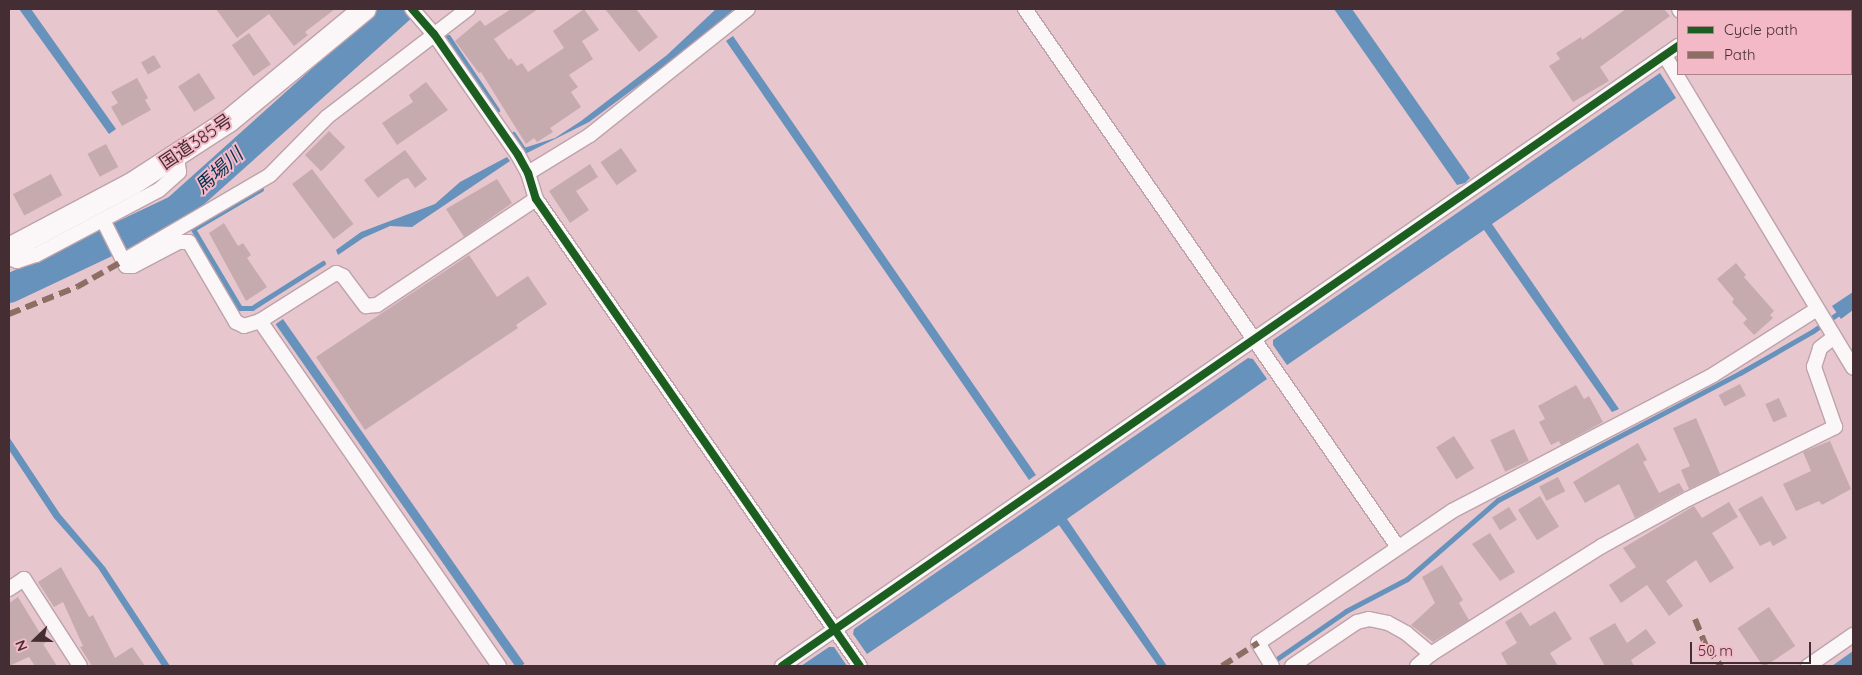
<!DOCTYPE html>
<html>
<head>
<meta charset="utf-8">
<style>
	body { margin:0 }
	#map { position:relative; width:1862px; height:675px; overflow:hidden; background:#e7c6ce; font-family:Quicksand,"Noto Sans JP",sans-serif }
	div>[style] { position:absolute }
	[style*='--x'] { left:calc(var(--x)*1px); top:calc(var(--y)*1px); width:calc(var(--w)*1px); rotate:calc(var(--a)*1deg) }
	.water>* { inset:0; background:#6692bc; transform-origin:0 0 }
	.stream>* { height:5px; margin:-2.5px; padding:0 2.5px; transform-origin:2.5px; border-radius:2.5px; background:#6692bc }
	.river>* { height:29px; margin:-14.5px; padding:0 14.5px; transform-origin:14.5px; border-radius:14.5px; background:#6692bc }
	.building>* { inset:0; background:#c5abae; transform-origin:0 0 }
	.roads { filter:drop-shadow(1px 0 #bda3a9) drop-shadow(-1px 0 #bda3a9) drop-shadow(0 1px #bda3a9) drop-shadow(0 -1px #bda3a9) }
	.minor>* { height:14px; margin:-7px; padding:0 7px; transform-origin:7px; border-radius:7px; background:#fbf6f8 }
	.trunk>* { height:22px; margin:-11px; padding:0 11px; transform-origin:11px; border-radius:11px; background:#fbf6f8 }
	.quiet>* { height:6px; margin-top:-3px; transform-origin:0; background:repeating-linear-gradient(90deg,#8d6e63 0 12px,transparent 0 18px) }
	.cycleway>* { height:8px; margin:-4px; padding:0 4px; transform-origin:4px; border-radius:4px; background:#1b5e20 }
	span { translate:-50% -50%; white-space:nowrap; text-align:center; line-height:1.15; -webkit-text-stroke:4px #f4b9c6; paint-order:stroke }
	.street-label { font-size:18px; color:#452e33 }
	.water-label { font-size:19px; color:#073250; font-style:italic }
	.frame { position:absolute; inset:0; border:10px solid #452e33; pointer-events:none }
	.legend { position:absolute; left:1677px; top:10px; width:175px; height:65px; box-sizing:border-box; background:#f4b9c6; border:1px solid #ae818b; margin:0; padding:6px 9px; list-style:none; font-size:15px; color:#452e33 }
	.legend li { display:flex; align-items:center; gap:10px; height:25px }
	.legend b { width:25px; border:1px solid #ae818b }
	.north { position:absolute; left:10px; top:615px; width:50px; height:50px; -webkit-text-stroke:4px #f4b9c6; paint-order:stroke; rotate:248deg; font-size:14px; font-weight:700; line-height:20px; text-align:center; color:#452e33 }
	.north::after { content:''; display:block; margin:auto; width:18px; height:22px; background:#452e33; clip-path:polygon(50% 0,100% 100%,50% 72%,0 100%) }
	.scale { position:absolute; left:1690px; top:642px; width:121px; height:22px; box-sizing:border-box; border:2px solid #452e33; border-top:0; padding-left:6px; font-size:15px; line-height:18px; white-space:nowrap; color:#452e33; -webkit-text-stroke:4px #f4b9c6; paint-order:stroke }
</style>
</head>
<body>
<div id="map">
	<div class="water">
		<i style="clip-path:polygon(19px 9px,31px 9px,116px 129px,109px 134px)"></i>
		<i style="clip-path:polygon(716px 9px,734px 9px,698px 41px,589px 122px,525px 154px,521px 149px,555px 138px,581px 121px,667px 55px)"></i>
		<i style="clip-path:polygon(1334px 9px,1352px 9px,1470px 178px,1465px 183px,1457px 185px)"></i>
		<i style="clip-path:polygon(733px 36px,1036px 475px,1033px 477px,1029px 480px,726px 41px)"></i>
		<i style="clip-path:polygon(1660px 73px,1676px 98px,1492px 224px,1619px 409px,1612px 412px,1484px 230px,1287px 365px,1273px 345px,1273px 340px)"></i>
		<i style="clip-path:polygon(507px 157px,510px 161px,412px 227px,390px 226px,363px 238px,338px 255px,336px 250px,361px 232px,435px 204px,460px 182px)"></i>
		<i style="clip-path:polygon(1853px 292px,1853px 310px,1841px 319px,1832px 306px)"></i>
		<i style="left:283px;top:319px;width:421px;height:9px;rotate:55deg"></i>
		<i style="clip-path:polygon(1248px 358px,1253px 359px,1267px 379px,1067px 519px,1167px 666px,1158px 666px,1059px 525px,867px 654px,853px 634px,854px 629px)"></i>
		<i style="clip-path:polygon(9px 437px,60px 514px,105px 567px,170px 666px,162px 666px,98px 568px,54px 518px,9px 450px)"></i>
		<i style="clip-path:polygon(829px 647px,834px 647px,847px 666px,801px 666px)"></i>
		<i style="clip-path:polygon(1853px 651px,1853px 666px,1832px 666px)"></i>
	</div>
	<div class="stream">
		<i style="--x:448;--y:37;--w:88;--a:56.1"></i>
		<i style="--x:513;--y:134;--w:18;--a:56"></i>
		<i style="--x:261;--y:189;--w:79;--a:149.5"></i>
		<i style="--x:193;--y:229;--w:92;--a:59.3"></i>
		<i style="--x:240;--y:308;--w:12;--a:0"></i>
		<i style="--x:252;--y:308;--w:84;--a:-32.4"></i>
		<i style="--x:1271;--y:663;--w:91;--a:-34.7"></i>
		<i style="--x:1346;--y:611;--w:69;--a:-27.7"></i>
		<i style="--x:1407;--y:579;--w:121;--a:-41"></i>
		<i style="--x:1498;--y:500;--w:273;--a:-27.7"></i>
		<i style="--x:1740;--y:373;--w:84;--a:-29.9"></i>
		<i style="--x:1813;--y:331;--w:49;--a:-35"></i>
	</div>
	<div class="river">
		<i style="--x:9;--y:288;--w:185;--a:-25.3"></i>
		<i style="--x:176;--y:209;--w:300;--a:-41.9"></i>
	</div>
	<div class="building">
		<i style="clip-path:polygon(216px 9px,335px 9px,305px 32px,308px 35px,294px 46px,269px 14px,237px 38px)"></i>
		<i style="clip-path:polygon(511px 9px,538px 9px,494px 39px,509px 60px,511px 58px,517px 66px,522px 63px,528px 72px,564px 48px,553px 31px,584px 9px,599px 30px,582px 41px,593px 59px,569px 75px,578px 87px,571px 92px,581px 107px,550px 128px,553px 132px,537px 142px,534px 138px,526px 144px,481px 72px,479px 73px,455px 41px,480px 20px,485px 26px)"></i>
		<i style="clip-path:polygon(605px 9px,636px 9px,658px 37px,639px 52px)"></i>
		<i style="clip-path:polygon(1626px 9px,1664px 9px,1670px 16px,1600px 67px,1609px 81px,1573px 102px,1549px 66px,1560px 59px,1556px 53px,1581px 37px,1582px 40px)"></i>
		<i style="left:249px;top:33px;width:38px;height:21px;rotate:55deg"></i>
		<i style="left:154px;top:55px;width:14px;height:15px;rotate:60deg"></i>
		<i style="left:199px;top:73px;width:30px;height:25px;rotate:57deg"></i>
		<i style="clip-path:polygon(137px 78px,148px 98px,145px 100px,151px 110px,122px 126px,111px 107px,118px 103px,111px 92px)"></i>
		<i style="clip-path:polygon(426px 82px,448px 110px,397px 145px,382px 123px,413px 102px,409px 95px)"></i>
		<i style="left:329px;top:131px;width:23px;height:34px;rotate:45deg"></i>
		<i style="left:106px;top:144px;width:26px;height:21px;rotate:62deg"></i>
		<i style="left:621px;top:148px;width:28px;height:25px;rotate:55deg"></i>
		<i style="clip-path:polygon(405px 150px,427px 179px,415px 188px,408px 178px,402px 180px,378px 198px,364px 180px)"></i>
		<i style="clip-path:polygon(590px 164px,598px 177px,576px 191px,589px 210px,570px 223px,549px 191px)"></i>
		<i style="left:312px;top:169px;width:69px;height:25px;rotate:53deg"></i>
		<i style="left:51px;top:174px;width:24px;height:43px;rotate:62deg"></i>
		<i style="clip-path:polygon(497px 179px,512px 203px,464px 237px,446px 209px)"></i>
		<i style="clip-path:polygon(224px 223px,238px 246px,243px 243px,251px 255px,247px 258px,267px 287px,246px 301px,209px 233px)"></i>
		<i style="clip-path:polygon(469px 255px,497px 297px,528px 276px,547px 304px,516px 325px,518px 328px,365px 430px,316px 357px)"></i>
		<i style="clip-path:polygon(1736px 263px,1746px 275px,1744px 277px,1774px 311px,1770px 315px,1773px 318px,1754px 335px,1743px 323px,1747px 319px,1732px 302px,1734px 299px,1717px 279px)"></i>
		<i style="left:1740px;top:384px;width:13px;height:24px;rotate:63deg"></i>
		<i style="clip-path:polygon(1576px 385px,1584px 399px,1589px 396px,1603px 422px,1561px 445px,1559px 441px,1551px 445px,1539px 422px,1545px 419px,1538px 406px)"></i>
		<i style="left:1779px;top:398px;width:20px;height:15px;rotate:66deg"></i>
		<i style="clip-path:polygon(1696px 418px,1720px 474px,1689px 489px,1681px 470px,1690px 466px,1673px 428px)"></i>
		<i style="left:1514px;top:429px;width:35px;height:26px;rotate:65deg"></i>
		<i style="left:1454px;top:436px;width:38px;height:21px;rotate:58deg"></i>
		<i style="clip-path:polygon(1830px 441px,1851px 489px,1822px 505px,1819px 501px,1796px 511px,1783px 484px,1811px 471px,1803px 452px)"></i>
		<i style="clip-path:polygon(1638px 443px,1647px 460px,1643px 462px,1659px 493px,1679px 483px,1684px 491px,1635px 518px,1619px 484px,1585px 503px,1573px 482px)"></i>
		<i style="left:1558px;top:477px;width:16px;height:21px;rotate:63deg"></i>
		<i style="left:1540px;top:496px;width:36px;height:26px;rotate:58deg"></i>
		<i style="clip-path:polygon(1762px 496px,1787px 538px,1773px 546px,1770px 541px,1760px 546px,1738px 509px)"></i>
		<i style="clip-path:polygon(1729px 502px,1738px 517px,1712px 533px,1734px 568px,1710px 583px,1696px 560px,1666px 581px,1683px 606px,1669px 616px,1647px 585px,1621px 603px,1609px 585px,1636px 567px,1623px 548px,1694px 506px,1702px 518px)"></i>
		<i style="left:1509px;top:507px;width:15px;height:20px;rotate:58deg"></i>
		<i style="clip-path:polygon(1490px 533px,1515px 572px,1500px 581px,1472px 544px)"></i>
		<i style="clip-path:polygon(1442px 565px,1463px 600px,1459px 603px,1469px 620px,1433px 642px,1411px 625px,1435px 603px,1422px 577px)"></i>
		<i style="clip-path:polygon(61px 567px,89px 617px,93px 615px,115px 658px,132px 647px,145px 666px,92px 666px,80px 647px,83px 646px,63px 602px,54px 607px,38px 582px)"></i>
		<i style="clip-path:polygon(18px 597px,46px 643px,43px 644px,57px 666px,35px 666px,29px 657px,9px 666px,9px 603px)"></i>
		<i style="left:1769px;top:607px;width:47px;height:38px;rotate:56deg"></i>
		<i style="clip-path:polygon(1555px 611px,1572px 639px,1550px 653px,1558px 666px,1508px 666px,1501px 653px,1517px 643px,1505px 622px,1521px 612px,1530px 626px)"></i>
		<i style="clip-path:polygon(1615px 623px,1627px 643px,1646px 629px,1656px 643px,1631px 660px,1634px 666px,1605px 666px,1589px 638px)"></i>
	</div>
	<div class="roads">
		<div class="minor">
			<i style="--x:412;--y:9;--w:33;--a:49"></i>
			<i style="--x:434;--y:34;--w:147;--a:55.2"></i>
			<i style="--x:518;--y:155;--w:21;--a:61"></i>
			<i style="--x:528;--y:173;--w:27;--a:73"></i>
			<i style="--x:536;--y:199;--w:568;--a:55.25"></i>
			<i style="--x:1025;--y:9;--w:655;--a:55.27"></i>
			<i style="--x:1679;--y:9;--w:2;--a:63"></i>
			<i style="--x:1727;--y:11;--w:4;--a:-27"></i>
			<i style="--x:1665;--y:56;--w:364;--a:58.9"></i>
			<i style="--x:528;--y:173;--w:73;--a:-31.5"></i>
			<i style="--x:590;--y:135;--w:202;--a:-38.6"></i>
			<i style="--x:103;--y:220;--w:51;--a:63.4"></i>
			<i style="--x:126;--y:266;--w:7;--a:0"></i>
			<i style="--x:133;--y:266;--w:52;--a:-27.6"></i>
			<i style="--x:179;--y:242;--w:10;--a:0"></i>
			<i style="--x:189;--y:242;--w:93;--a:59.6"></i>
			<i style="--x:236;--y:322;--w:9;--a:27"></i>
			<i style="--x:244;--y:326;--w:17;--a:-17"></i>
			<i style="--x:9;--y:258;--w:9;--a:21"></i>
			<i style="--x:17;--y:261;--w:20;--a:-18"></i>
			<i style="--x:36;--y:255;--w:139;--a:-27.9"></i>
			<i style="--x:159;--y:190;--w:27;--a:-42"></i>
			<i style="--x:179;--y:172;--w:16;--a:-97"></i>
			<i style="--x:123;--y:261;--w:170;--a:-30.3"></i>
			<i style="--x:270;--y:175;--w:81;--a:-45.5"></i>
			<i style="--x:327;--y:117;--w:178;--a:-37.5"></i>
			<i style="--x:9;--y:589;--w:18;--a:-34"></i>
			<i style="--x:24;--y:579;--w:103;--a:57.2"></i>
			<i style="--x:499;--y:666;--w:420;--a:-124.7"></i>
			<i style="--x:260;--y:321;--w:90;--a:-32.3"></i>
			<i style="--x:336;--y:273;--w:8;--a:23"></i>
			<i style="--x:343;--y:276;--w:38;--a:53"></i>
			<i style="--x:366;--y:306;--w:11;--a:-5"></i>
			<i style="--x:377;--y:305;--w:191;--a:-33.7"></i>
			<i style="--x:782;--y:666;--w:1090;--a:-34.68"></i>
			<i style="--x:1272;--y:666;--w:27;--a:-121"></i>
			<i style="--x:1258;--y:643;--w:235;--a:-34.2"></i>
			<i style="--x:1452;--y:511;--w:294;--a:-27.5"></i>
			<i style="--x:1713;--y:375;--w:123;--a:-32.4"></i>
			<i style="--x:1292;--y:666;--w:78;--a:-34.1"></i>
			<i style="--x:1357;--y:622;--w:12;--a:-14"></i>
			<i style="--x:1369;--y:619;--w:19;--a:12"></i>
			<i style="--x:1388;--y:623;--w:21;--a:29"></i>
			<i style="--x:1406;--y:633;--w:33;--a:40"></i>
			<i style="--x:1417;--y:666;--w:18;--a:-41"></i>
			<i style="--x:1431;--y:654;--w:202;--a:-32.3"></i>
			<i style="--x:1602;--y:546;--w:98;--a:-28.7"></i>
			<i style="--x:1688;--y:499;--w:164;--a:-26.1"></i>
			<i style="--x:1835;--y:427;--w:64;--a:-109.3"></i>
			<i style="--x:1814;--y:367;--w:20;--a:-72"></i>
			<i style="--x:1820;--y:348;--w:18;--a:-38"></i>
			<i style="--x:1808;--y:666;--w:55;--a:-34.6"></i>
		</div>
		<div class="trunk">
			<i style="--x:9;--y:249;--w:139;--a:-27.9"></i>
			<i style="--x:132;--y:184;--w:116;--a:-33"></i>
			<i style="--x:229;--y:121;--w:176;--a:-39.5"></i>
		</div>
	</div>
	<div class="quiet">
		<i style="--x:9;--y:314;--w:73;--a:-21.7"></i>
		<i style="--x:77;--y:287;--w:53;--a:-29.5"></i>
		<i style="--x:1695;--y:619;--w:31;--a:68"></i>
		<i style="--x:1707;--y:648;--w:23;--a:52"></i>
		<i style="--x:1222;--y:666;--w:43;--a:-32.6"></i>
	</div>
	<div class="cycleway">
		<i style="--x:412;--y:9;--w:33;--a:49"></i>
		<i style="--x:434;--y:34;--w:147;--a:55.2"></i>
		<i style="--x:518;--y:155;--w:21;--a:61"></i>
		<i style="--x:528;--y:173;--w:27;--a:73"></i>
		<i style="--x:536;--y:199;--w:568;--a:55.25"></i>
		<i style="--x:782;--y:666;--w:1090;--a:-34.68"></i>
	</div>
	<div class="street-label">
		<span style="left:196px;top:142px;rotate:-34deg">国道385号</span>
	</div>
	<div class="water-label">
		<span style="left:219px;top:171px;rotate:-42deg">馬場川</span>
	</div>
	<div class="frame"></div>
	<ul class="legend">
	<li><b style="height:6px;background:#1b5e20"></b>Cycle path</li>
	<li><b style="height:6px;background:#8d6e63"></b>Path</li>
	</ul>
	<div class="north">N</div>
	<div class="scale">50 m</div>
</div>
</body>
</html>
